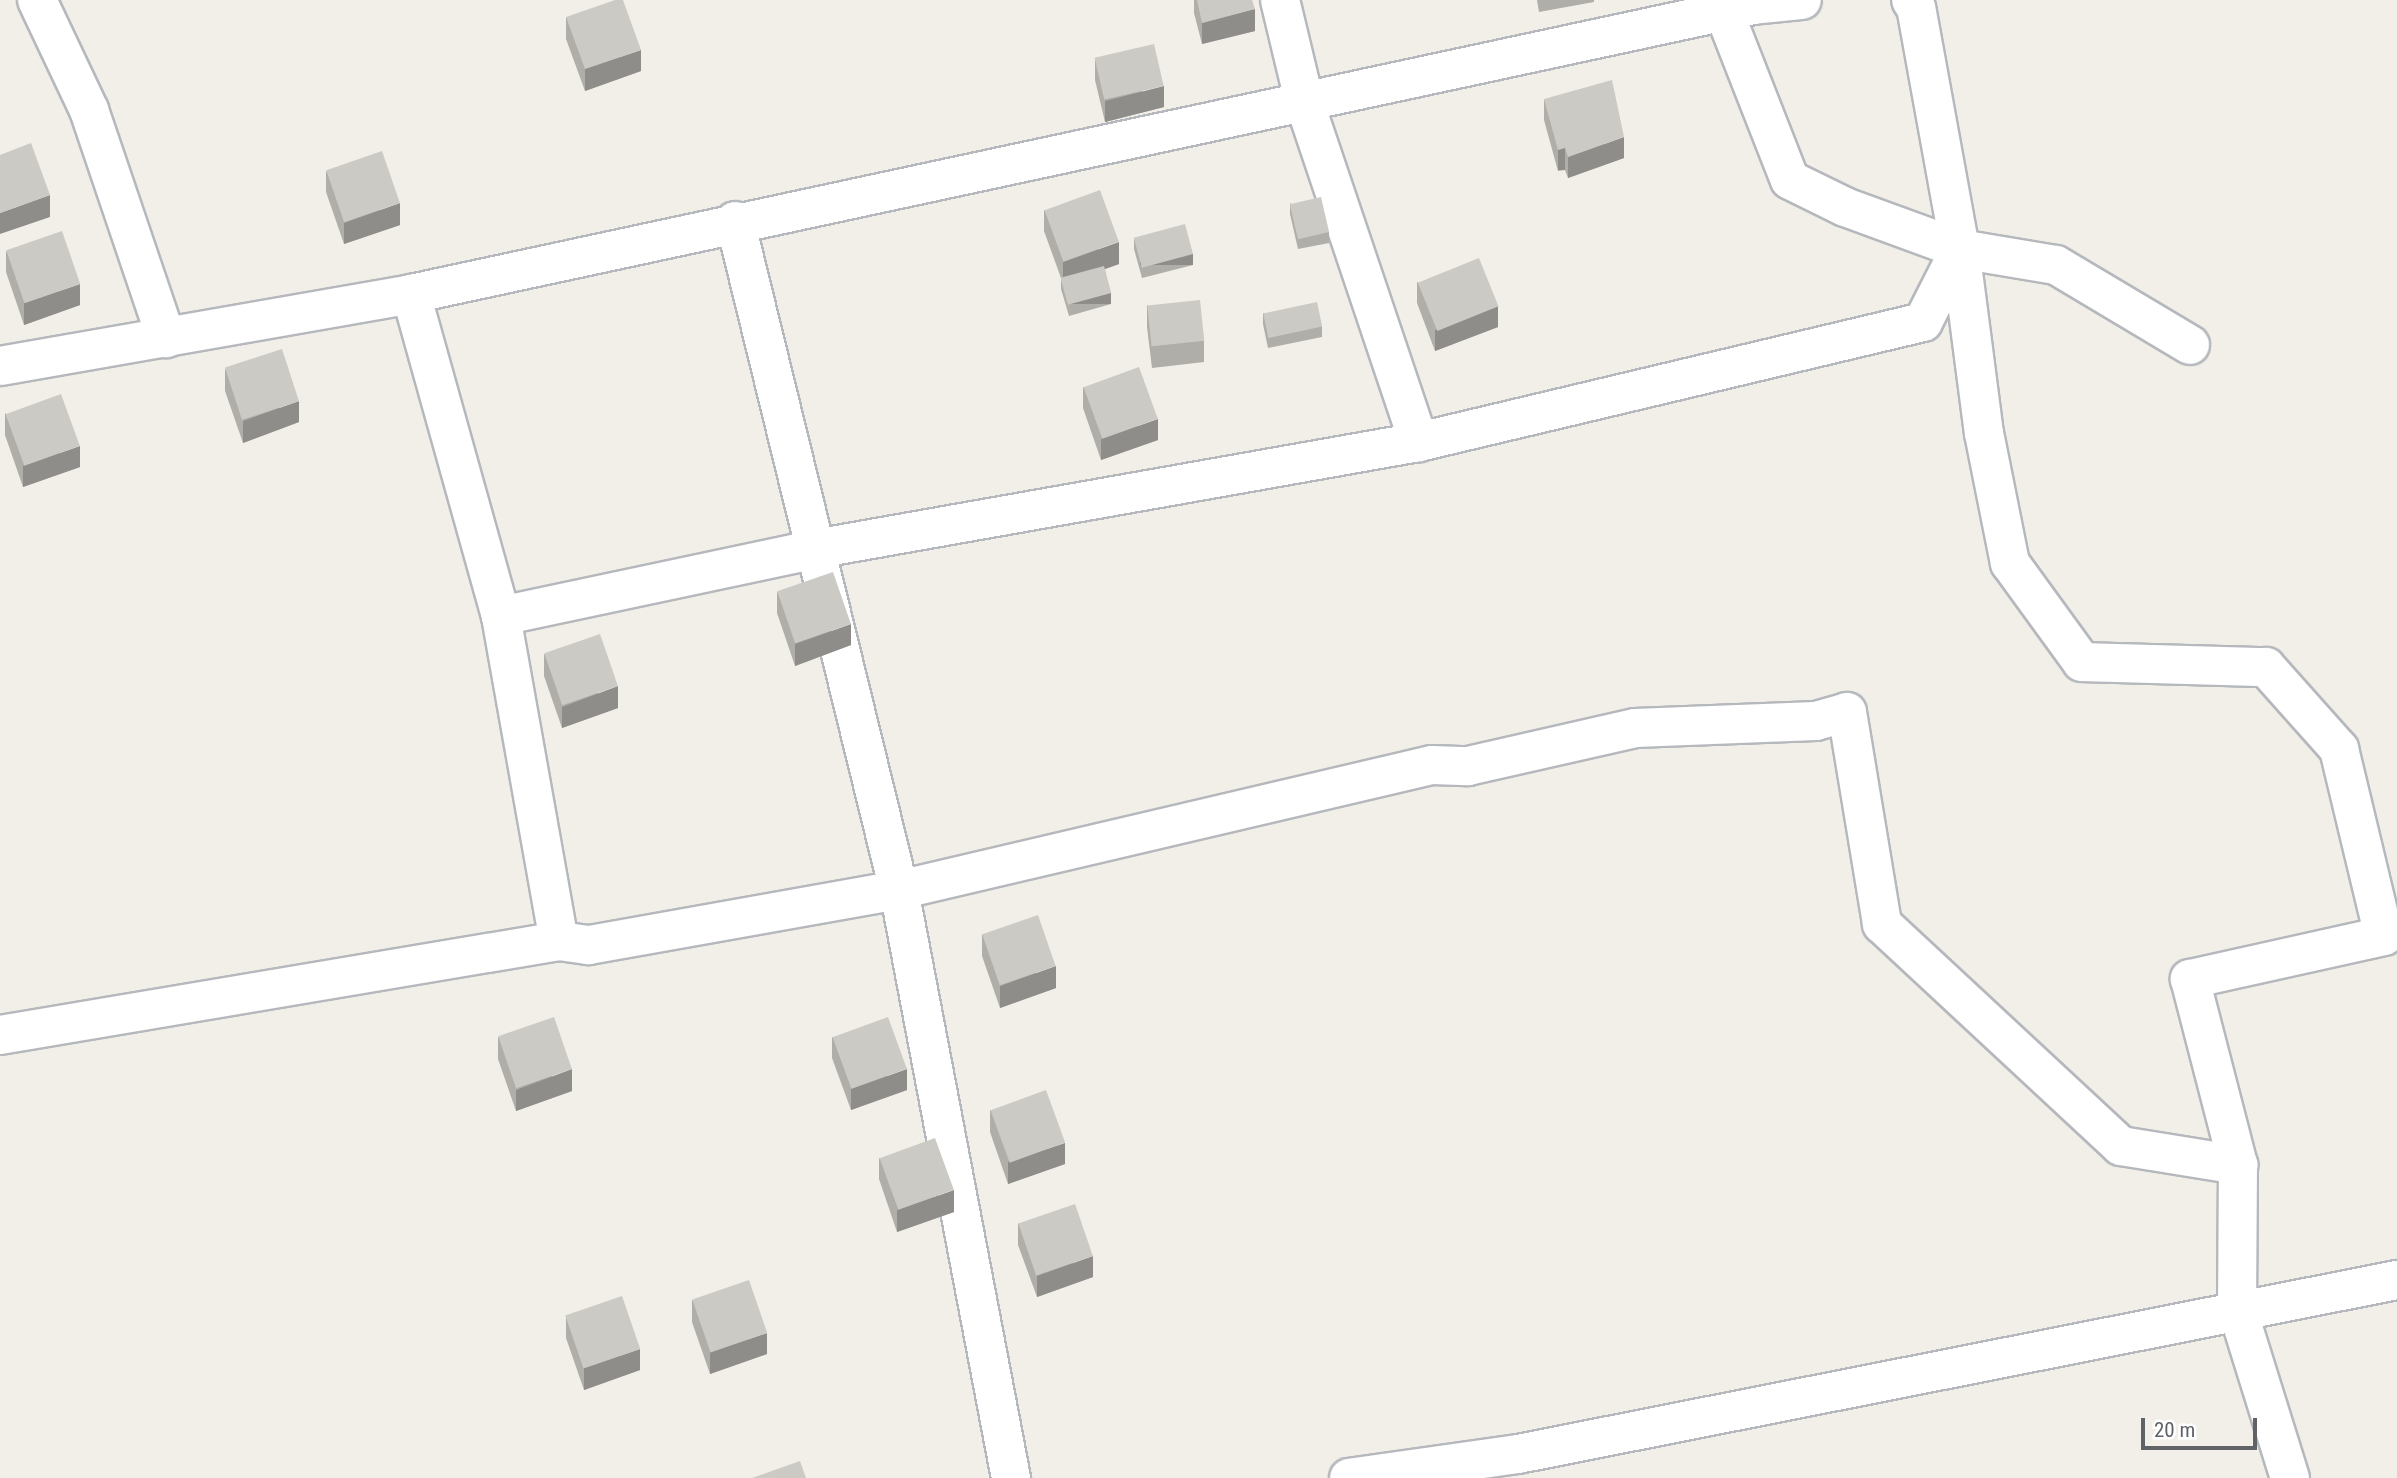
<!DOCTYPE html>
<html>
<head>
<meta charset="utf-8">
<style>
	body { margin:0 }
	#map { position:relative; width:2397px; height:1478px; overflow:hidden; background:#f1efe8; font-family:"Roboto Condensed",sans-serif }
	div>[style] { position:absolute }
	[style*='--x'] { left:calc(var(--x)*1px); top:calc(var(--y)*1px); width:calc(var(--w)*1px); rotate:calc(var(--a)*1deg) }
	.roads { filter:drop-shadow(2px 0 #b5b8bc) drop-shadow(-2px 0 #b5b8bc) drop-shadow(0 2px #b5b8bc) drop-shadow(0 -2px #b5b8bc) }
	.minor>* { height:38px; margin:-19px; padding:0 19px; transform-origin:19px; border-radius:19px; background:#fff }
	.wall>* { inset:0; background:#afaea9 }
	.shaded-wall>* { inset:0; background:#8f8d8a; transform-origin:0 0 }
	.building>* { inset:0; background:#cccac5; transform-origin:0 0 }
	span { translate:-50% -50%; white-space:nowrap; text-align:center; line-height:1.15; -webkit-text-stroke:5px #fff; paint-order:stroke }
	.scale { position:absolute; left:2141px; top:1418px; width:116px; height:32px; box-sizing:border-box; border:4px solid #5f6368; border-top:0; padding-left:9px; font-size:21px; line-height:24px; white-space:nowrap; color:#5f6368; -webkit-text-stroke:5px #fff; paint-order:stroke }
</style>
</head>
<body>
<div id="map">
	<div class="roads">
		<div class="minor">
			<i style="--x:37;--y:0;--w:122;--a:64.7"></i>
			<i style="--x:89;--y:110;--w:241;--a:71.3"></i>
			<i style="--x:1280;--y:0;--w:107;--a:76.5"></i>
			<i style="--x:1305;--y:104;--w:357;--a:71.4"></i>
			<i style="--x:1724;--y:12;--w:180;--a:68.6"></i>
			<i style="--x:1790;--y:180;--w:61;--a:26.1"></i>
			<i style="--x:1845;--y:207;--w:122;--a:20.1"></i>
			<i style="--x:1960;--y:249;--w:97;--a:9.5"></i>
			<i style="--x:2056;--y:265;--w:156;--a:30.8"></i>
			<i style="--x:735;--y:221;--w:689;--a:76.23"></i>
			<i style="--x:899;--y:890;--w:599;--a:79.22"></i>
			<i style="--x:1960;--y:249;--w:186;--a:82.6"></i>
			<i style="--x:1984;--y:433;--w:133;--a:78.7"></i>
			<i style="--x:2010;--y:563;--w:122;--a:54"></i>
			<i style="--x:2082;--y:662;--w:184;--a:1.6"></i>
			<i style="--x:2266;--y:667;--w:110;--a:48.3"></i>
			<i style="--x:2339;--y:749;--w:192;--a:76.5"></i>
			<i style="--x:2384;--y:936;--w:199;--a:167.5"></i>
			<i style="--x:2190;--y:979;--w:192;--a:75.5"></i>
			<i style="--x:411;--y:294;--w:334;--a:74.4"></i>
			<i style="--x:501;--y:616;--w:330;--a:79.9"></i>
			<i style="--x:0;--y:366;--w:417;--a:-9.9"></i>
			<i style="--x:411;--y:294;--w:1373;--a:-12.15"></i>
			<i style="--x:1753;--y:5;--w:49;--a:-5.8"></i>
			<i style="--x:501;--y:616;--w:321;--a:-12"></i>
			<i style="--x:815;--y:549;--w:613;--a:-10.05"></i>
			<i style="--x:1419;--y:442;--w:518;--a:-13.39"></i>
			<i style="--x:1923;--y:322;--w:82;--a:-63.1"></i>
			<i style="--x:1960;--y:249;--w:245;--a:-100.3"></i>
			<i style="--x:1916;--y:8;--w:9;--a:-122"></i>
			<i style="--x:0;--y:1035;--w:567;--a:-9.55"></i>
			<i style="--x:559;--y:941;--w:30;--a:8"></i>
			<i style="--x:589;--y:945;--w:315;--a:-10.1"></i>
			<i style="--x:899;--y:890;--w:547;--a:-13.2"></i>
			<i style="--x:1432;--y:765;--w:36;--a:2"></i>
			<i style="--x:1468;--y:766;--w:171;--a:-12.8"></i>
			<i style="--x:1635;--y:728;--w:181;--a:-2.2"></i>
			<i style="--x:1816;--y:721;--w:32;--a:-16"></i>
			<i style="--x:1847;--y:712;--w:215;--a:80.6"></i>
			<i style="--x:1882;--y:924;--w:326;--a:42.9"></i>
			<i style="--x:2121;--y:1146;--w:119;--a:9.2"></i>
			<i style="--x:2238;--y:1165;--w:143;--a:90.4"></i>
			<i style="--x:2237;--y:1308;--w:178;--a:72.7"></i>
			<i style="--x:1349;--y:1478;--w:171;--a:-8.1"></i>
			<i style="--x:1518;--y:1454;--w:896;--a:-11.2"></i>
		</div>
	</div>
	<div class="wall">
		<i style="clip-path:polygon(1194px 0,1252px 0,1255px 31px,1202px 44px,1194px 13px)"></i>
		<i style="clip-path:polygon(1537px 0,1594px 0,1594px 2px,1539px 12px)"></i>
		<i style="clip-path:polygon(566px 17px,641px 71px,585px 91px,566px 39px)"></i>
		<i style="clip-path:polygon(1095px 59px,1164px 107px,1105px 122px,1095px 80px)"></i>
		<i style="clip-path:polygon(1544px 99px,1624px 158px,1568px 178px,1565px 170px,1558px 171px,1544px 120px)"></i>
		<i style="clip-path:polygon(326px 171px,400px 225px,344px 244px,326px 192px)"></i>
		<i style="clip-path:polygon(1290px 203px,1329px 232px,1329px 243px,1298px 249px,1290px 214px)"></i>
		<i style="clip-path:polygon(1044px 210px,1119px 264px,1105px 269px,1111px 304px,1069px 316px,1061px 289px,1061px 278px,1044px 231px)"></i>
		<i style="clip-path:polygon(1134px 238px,1193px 265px,1142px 278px,1134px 249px)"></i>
		<i style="clip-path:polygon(6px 251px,80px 305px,24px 325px,6px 272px)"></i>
		<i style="clip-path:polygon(1417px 282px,1498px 327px,1435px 351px,1417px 303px)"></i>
		<i style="clip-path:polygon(1147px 305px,1204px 341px,1204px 362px,1152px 368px,1147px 327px)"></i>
		<i style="clip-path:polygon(1263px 313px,1322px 326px,1322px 337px,1268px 348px,1263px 324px)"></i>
		<i style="clip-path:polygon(225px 369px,299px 422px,243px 443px,225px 391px)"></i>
		<i style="clip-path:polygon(1083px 387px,1158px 440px,1101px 460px,1083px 408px)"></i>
		<i style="clip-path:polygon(5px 413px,80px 467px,23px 487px,5px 435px)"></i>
		<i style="clip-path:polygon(777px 592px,851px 645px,795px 666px,777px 613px)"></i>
		<i style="clip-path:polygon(544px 654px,618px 708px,562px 728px,544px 676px)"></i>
		<i style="clip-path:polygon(982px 934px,1056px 988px,1000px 1008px,982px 956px)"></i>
		<i style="clip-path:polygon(498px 1037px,572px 1091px,516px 1111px,498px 1059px)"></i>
		<i style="clip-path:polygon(832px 1037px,907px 1090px,851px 1110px,832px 1058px)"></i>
		<i style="clip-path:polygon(990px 1110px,1065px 1164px,1008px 1184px,990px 1132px)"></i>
		<i style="clip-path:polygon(879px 1158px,954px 1212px,897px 1232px,879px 1179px)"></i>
		<i style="clip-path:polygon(1018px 1223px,1093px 1277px,1037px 1297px,1018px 1245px)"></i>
		<i style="clip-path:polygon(692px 1300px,767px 1354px,710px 1374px,692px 1322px)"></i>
		<i style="clip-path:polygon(566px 1317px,640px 1370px,584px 1390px,566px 1338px)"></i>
	</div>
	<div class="shaded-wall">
		<i style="clip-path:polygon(1255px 9px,1255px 31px,1202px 44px,1202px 23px)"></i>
		<i style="clip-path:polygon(641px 50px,641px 71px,585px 91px,585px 69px)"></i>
		<i style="clip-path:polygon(1164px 86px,1164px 107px,1105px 122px,1105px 101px)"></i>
		<i style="clip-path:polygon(1624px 137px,1624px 158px,1568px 178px,1568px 157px)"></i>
		<i style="left:1565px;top:148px;width:22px;height:7px;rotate:90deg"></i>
		<i style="clip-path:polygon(50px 195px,50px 217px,0 234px,0 213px)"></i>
		<i style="clip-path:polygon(400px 203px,400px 225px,344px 244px,344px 223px)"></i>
		<i style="clip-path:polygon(1119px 242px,1119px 264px,1063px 284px,1063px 262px)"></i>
		<i style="left:1193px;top:254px;width:11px;height:53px;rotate:90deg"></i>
		<i style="clip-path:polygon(80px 284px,80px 305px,24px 325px,24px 303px)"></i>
		<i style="left:1111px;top:293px;width:11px;height:44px;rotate:90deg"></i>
		<i style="clip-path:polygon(1498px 306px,1498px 327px,1435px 351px,1435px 330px)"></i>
		<i style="clip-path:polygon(299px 401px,299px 422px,243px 443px,243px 421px)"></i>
		<i style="clip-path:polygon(1158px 419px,1158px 440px,1101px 460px,1101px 439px)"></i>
		<i style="clip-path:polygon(80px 446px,80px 467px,23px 487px,23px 466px)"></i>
		<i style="clip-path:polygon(851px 624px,851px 645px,795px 666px,795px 644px)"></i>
		<i style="clip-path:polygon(618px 686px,618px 708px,562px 728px,562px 707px)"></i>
		<i style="clip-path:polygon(1056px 966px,1056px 988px,1000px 1008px,1000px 986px)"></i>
		<i style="clip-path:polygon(572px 1069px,572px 1091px,516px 1111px,516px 1090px)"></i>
		<i style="clip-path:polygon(907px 1069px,907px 1090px,851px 1110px,851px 1089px)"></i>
		<i style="clip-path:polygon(1065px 1143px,1065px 1164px,1008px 1184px,1008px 1162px)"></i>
		<i style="clip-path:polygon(954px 1190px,954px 1212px,897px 1232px,897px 1210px)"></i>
		<i style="clip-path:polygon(1093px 1256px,1093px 1277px,1037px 1297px,1037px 1276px)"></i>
		<i style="clip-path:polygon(767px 1333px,767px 1354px,710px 1374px,710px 1352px)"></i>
		<i style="clip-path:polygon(640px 1349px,640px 1370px,584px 1390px,584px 1368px)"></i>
	</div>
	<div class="building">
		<i style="clip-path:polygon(615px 0,623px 0,641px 50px,585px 69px,566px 17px)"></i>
		<i style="clip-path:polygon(1197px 0,1252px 0,1255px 9px,1202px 23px)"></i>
		<i style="left:1154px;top:44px;width:43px;height:61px;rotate:77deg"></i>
		<i style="clip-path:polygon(1612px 80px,1624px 137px,1568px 157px,1565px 148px,1558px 150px,1544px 99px)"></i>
		<i style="clip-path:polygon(31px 143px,50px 195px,0 213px,0 155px)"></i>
		<i style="left:382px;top:151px;width:55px;height:59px;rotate:71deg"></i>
		<i style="left:1100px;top:190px;width:55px;height:59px;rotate:70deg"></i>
		<i style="left:1321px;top:197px;width:36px;height:32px;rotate:77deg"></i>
		<i style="left:1185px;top:224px;width:31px;height:53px;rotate:75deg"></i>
		<i style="left:62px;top:231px;width:56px;height:59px;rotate:71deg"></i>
		<i style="left:1479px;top:258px;width:52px;height:66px;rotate:68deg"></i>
		<i style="left:1104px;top:266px;width:28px;height:45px;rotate:75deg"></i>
		<i style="left:1200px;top:300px;width:41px;height:53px;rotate:84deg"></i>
		<i style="left:1317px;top:302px;width:25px;height:55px;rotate:78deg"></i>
		<i style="left:282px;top:349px;width:55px;height:60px;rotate:72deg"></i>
		<i style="left:1139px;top:367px;width:55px;height:59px;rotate:70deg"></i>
		<i style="left:61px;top:394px;width:55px;height:59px;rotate:70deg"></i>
		<i style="left:833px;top:572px;width:55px;height:59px;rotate:71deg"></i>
		<i style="left:600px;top:634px;width:55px;height:59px;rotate:71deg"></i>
		<i style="left:1038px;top:915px;width:54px;height:59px;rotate:71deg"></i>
		<i style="left:554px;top:1017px;width:55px;height:59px;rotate:71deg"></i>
		<i style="left:888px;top:1017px;width:55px;height:59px;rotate:70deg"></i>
		<i style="left:1046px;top:1090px;width:56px;height:59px;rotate:70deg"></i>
		<i style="left:935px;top:1138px;width:55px;height:59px;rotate:70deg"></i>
		<i style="left:1075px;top:1204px;width:55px;height:60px;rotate:71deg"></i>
		<i style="left:749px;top:1280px;width:56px;height:60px;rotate:71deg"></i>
		<i style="left:622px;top:1296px;width:56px;height:60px;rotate:71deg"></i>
		<i style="clip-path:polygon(800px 1461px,806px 1478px,752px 1478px)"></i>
	</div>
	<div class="scale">20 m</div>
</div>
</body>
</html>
